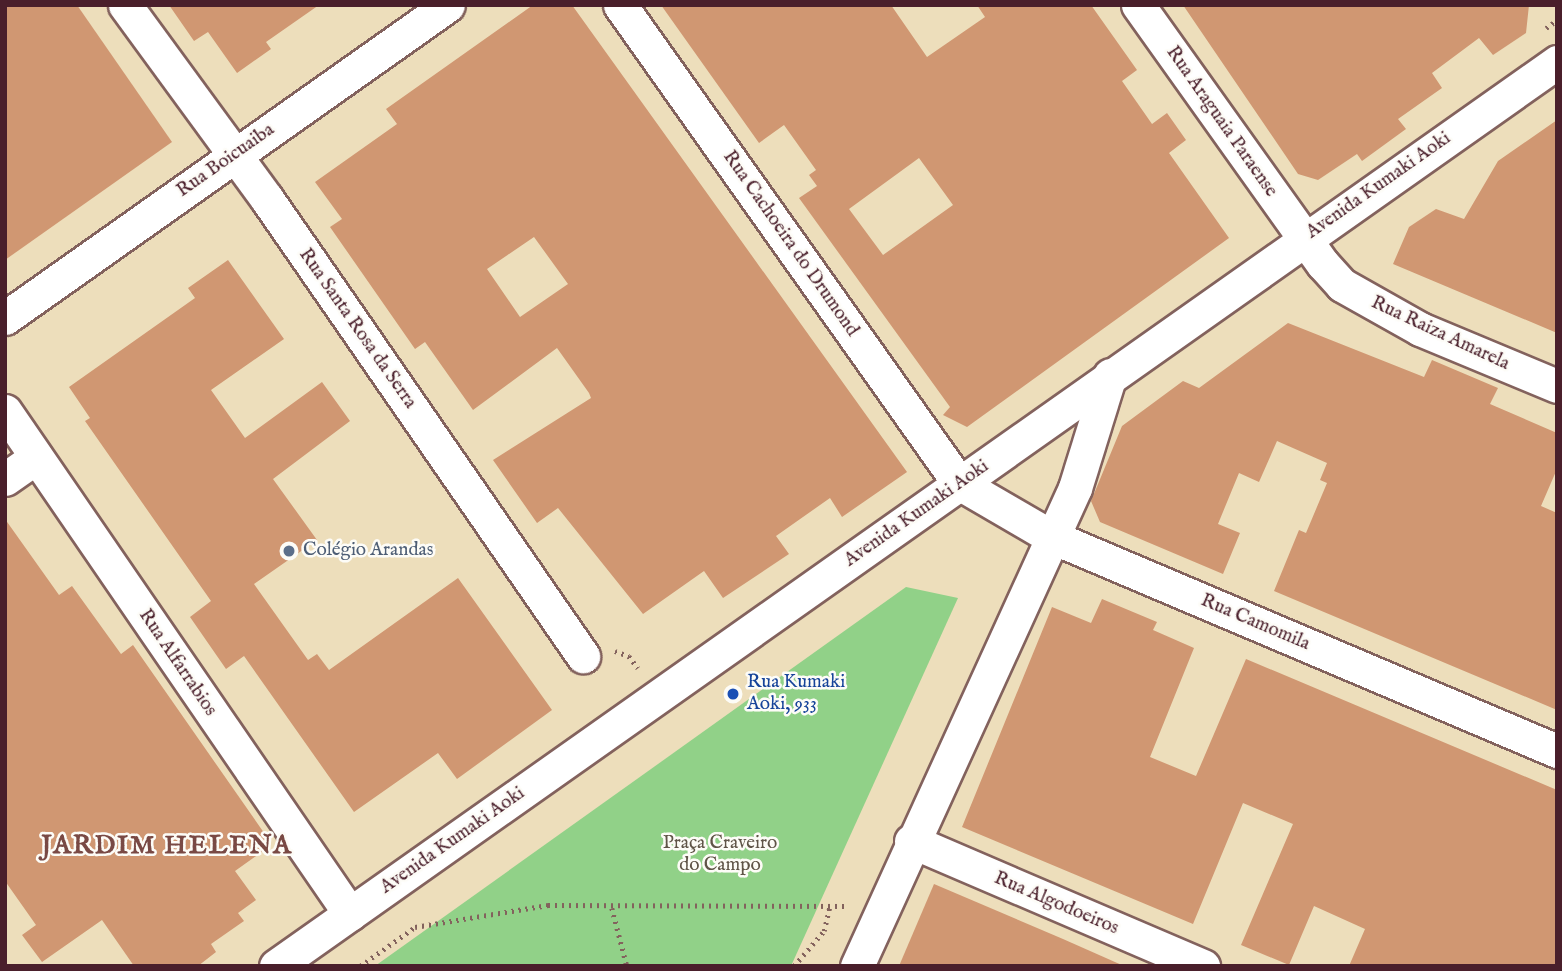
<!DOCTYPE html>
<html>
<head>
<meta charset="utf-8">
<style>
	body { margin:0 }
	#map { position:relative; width:1562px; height:971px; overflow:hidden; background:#eddebb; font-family:"IM FELL English",serif }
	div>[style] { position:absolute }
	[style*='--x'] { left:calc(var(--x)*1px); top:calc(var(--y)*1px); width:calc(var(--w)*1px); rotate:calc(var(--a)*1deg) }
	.green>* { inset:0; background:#91d188 }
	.building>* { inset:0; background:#d09772 }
	.path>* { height:4.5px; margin-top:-2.25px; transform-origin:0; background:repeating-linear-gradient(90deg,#83625d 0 2px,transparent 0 7px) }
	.roads { filter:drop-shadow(2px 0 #83625d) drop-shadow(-2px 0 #83625d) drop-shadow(0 2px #83625d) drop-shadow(0 -2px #83625d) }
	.street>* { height:33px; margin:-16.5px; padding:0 16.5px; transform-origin:16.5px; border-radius:16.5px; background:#fff }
	.dots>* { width:19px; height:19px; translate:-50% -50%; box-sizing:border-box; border:4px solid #fdfcf7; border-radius:50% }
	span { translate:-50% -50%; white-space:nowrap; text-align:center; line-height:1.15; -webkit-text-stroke:5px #fdfcf7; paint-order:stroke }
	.street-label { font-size:19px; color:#4a1f2b }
	.service-label { font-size:19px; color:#4e5e75 }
	.left { translate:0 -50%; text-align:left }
	.transit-label { font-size:19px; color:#164399 }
	.park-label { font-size:19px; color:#5f5447 }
	.district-label { font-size:26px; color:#794944; font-weight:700; letter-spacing:2px }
	.frame { position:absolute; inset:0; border:7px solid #4a1f2b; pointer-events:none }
</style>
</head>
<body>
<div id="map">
	<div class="green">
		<i style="clip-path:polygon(906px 587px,958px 598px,791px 966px,375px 966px)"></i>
	</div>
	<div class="building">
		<i style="clip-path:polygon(5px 5px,77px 5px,172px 142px,5px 260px)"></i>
		<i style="clip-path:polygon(169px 5px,319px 5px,266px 42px,271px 49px,237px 73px,208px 32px,194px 41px)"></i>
		<i style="clip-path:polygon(evenodd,533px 5px,572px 5px,907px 472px,842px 517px,830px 498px,776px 536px,789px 554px,723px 598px,704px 571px,643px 614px,558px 508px,537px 523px,493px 460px,591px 398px,589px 393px,557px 348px,473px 410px,425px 342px,415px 349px,330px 227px,342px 219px,315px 182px,397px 124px,386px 109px,533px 5px,534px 237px,568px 284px,520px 317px,487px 269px,534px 237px)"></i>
		<i style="clip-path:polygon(evenodd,661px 5px,891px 5px,927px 57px,985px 17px,977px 5px,1091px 5px,1137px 70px,1122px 81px,1152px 124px,1167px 113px,1186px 140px,1169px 153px,1229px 238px,967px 427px,943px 415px,950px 407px,799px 198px,817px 186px,809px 175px,816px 170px,784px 125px,759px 143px,661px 5px,919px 158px,953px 205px,883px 255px,849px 209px,919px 158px)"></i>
		<i style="clip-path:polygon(1183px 5px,1529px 5px,1526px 33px,1493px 55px,1479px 38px,1432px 73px,1442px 88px,1398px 119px,1406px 129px,1362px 161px,1357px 154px,1318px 180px,1298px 174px)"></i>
		<i style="clip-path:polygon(1557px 120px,1557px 333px,1393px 264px,1409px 227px,1436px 209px,1464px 219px,1498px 161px)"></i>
		<i style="clip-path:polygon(228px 260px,284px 339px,211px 390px,245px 438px,322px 382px,350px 421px,273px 479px,317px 540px,254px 584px,308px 660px,317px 654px,329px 670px,458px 578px,552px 710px,457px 779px,438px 753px,354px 812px,244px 656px,226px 669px,190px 617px,211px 601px,85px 421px,90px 418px,69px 387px,195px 298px,188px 288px)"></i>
		<i style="clip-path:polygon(1288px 323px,1424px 377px,1432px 360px,1498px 388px,1490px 404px,1557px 433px,1557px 469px,1541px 506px,1557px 513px,1557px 710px,1274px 591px,1299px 530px,1306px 533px,1327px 483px,1320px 480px,1327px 463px,1277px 441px,1259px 482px,1239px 473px,1218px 524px,1240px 533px,1223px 574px,1100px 522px,1091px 501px,1122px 426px,1183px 381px,1199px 388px)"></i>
		<i style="clip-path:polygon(5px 519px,59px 595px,72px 586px,121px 654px,133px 645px,269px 840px,264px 844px,266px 849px,235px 871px,256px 900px,238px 913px,244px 921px,211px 944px,216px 952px,198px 966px,134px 966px,102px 920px,42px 962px,22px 935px,36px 925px,5px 881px)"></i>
		<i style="clip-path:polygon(1102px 599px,1157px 622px,1153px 630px,1194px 648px,1150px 757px,1196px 776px,1246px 659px,1557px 790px,1557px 966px,1349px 966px,1365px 929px,1314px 906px,1289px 965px,1241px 945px,1293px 824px,1243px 803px,1193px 924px,962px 827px,1052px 607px,1091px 623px)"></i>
		<i style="clip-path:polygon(934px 884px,1063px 939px,1124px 966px,899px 966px)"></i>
	</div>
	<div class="path">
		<i style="--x:1546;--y:28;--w:14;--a:-36"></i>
		<i style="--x:615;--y:651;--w:15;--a:20"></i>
		<i style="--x:629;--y:656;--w:15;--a:53"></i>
		<i style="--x:612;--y:908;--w:60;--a:75.5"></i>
		<i style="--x:360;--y:966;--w:67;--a:-35.3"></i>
		<i style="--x:415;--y:927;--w:135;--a:-9.4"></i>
		<i style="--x:548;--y:905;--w:299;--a:0.2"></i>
		<i style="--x:794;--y:966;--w:46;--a:-49.4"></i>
		<i style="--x:824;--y:931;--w:26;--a:-77"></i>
	</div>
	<div class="roads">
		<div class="street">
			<i style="--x:125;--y:5;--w:240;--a:53.8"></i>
			<i style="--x:267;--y:199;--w:556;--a:55.34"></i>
			<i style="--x:620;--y:5;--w:586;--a:54.66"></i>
			<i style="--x:959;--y:483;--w:105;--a:30.2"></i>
			<i style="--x:1050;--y:536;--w:551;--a:22.98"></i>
			<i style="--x:1138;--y:5;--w:318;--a:54.5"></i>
			<i style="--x:1323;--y:264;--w:28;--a:48"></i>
			<i style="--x:1342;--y:285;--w:90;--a:29.4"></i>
			<i style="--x:1420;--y:329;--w:148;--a:22.6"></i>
			<i style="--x:5;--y:318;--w:542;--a:-35.24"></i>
			<i style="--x:5;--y:411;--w:610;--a:55.55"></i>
			<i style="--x:5;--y:479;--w:38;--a:-35"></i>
			<i style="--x:911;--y:841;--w:318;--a:23.2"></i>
			<i style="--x:276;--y:966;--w:1568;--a:-35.21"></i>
			<i style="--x:857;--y:966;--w:525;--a:-65.48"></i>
			<i style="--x:1075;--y:488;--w:118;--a:-72.8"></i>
		</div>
	</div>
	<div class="dots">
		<i style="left:289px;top:551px;background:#5c6f8a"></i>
		<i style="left:733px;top:694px;background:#1a4fb4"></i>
	</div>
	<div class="street-label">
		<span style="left:1221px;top:122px;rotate:55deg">Rua Araguaia Paraense</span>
		<span style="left:226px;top:161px;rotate:-35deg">Rua Boicuaiba</span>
		<span style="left:1379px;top:186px;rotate:-35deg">Avenida Kumaki Aoki</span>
		<span style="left:790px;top:244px;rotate:55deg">Rua Cachoeira do Drumond</span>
		<span style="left:357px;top:329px;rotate:55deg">Rua Santa Rosa da Serra</span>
		<span style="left:1440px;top:334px;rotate:25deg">Rua Raiza Amarela</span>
		<span style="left:917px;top:514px;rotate:-35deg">Avenida Kumaki Aoki</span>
		<span style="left:1255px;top:623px;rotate:23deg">Rua Camomila</span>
		<span style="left:177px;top:663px;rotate:56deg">Rua Alfarrabios</span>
		<span style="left:453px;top:841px;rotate:-35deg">Avenida Kumaki Aoki</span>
		<span style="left:1056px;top:904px;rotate:23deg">Rua Algodoeiros</span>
	</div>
	<div class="service-label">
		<span class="left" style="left:303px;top:551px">Colégio Arandas</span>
	</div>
	<div class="transit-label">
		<span class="left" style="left:747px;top:694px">Rua Kumaki<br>Aoki, 933</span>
	</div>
	<div class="park-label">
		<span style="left:720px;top:855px">Praça Craveiro<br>do Campo</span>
	</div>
	<div class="district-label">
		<span style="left:167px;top:846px">JARDIM HELENA</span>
	</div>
	<div class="frame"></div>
</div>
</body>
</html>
